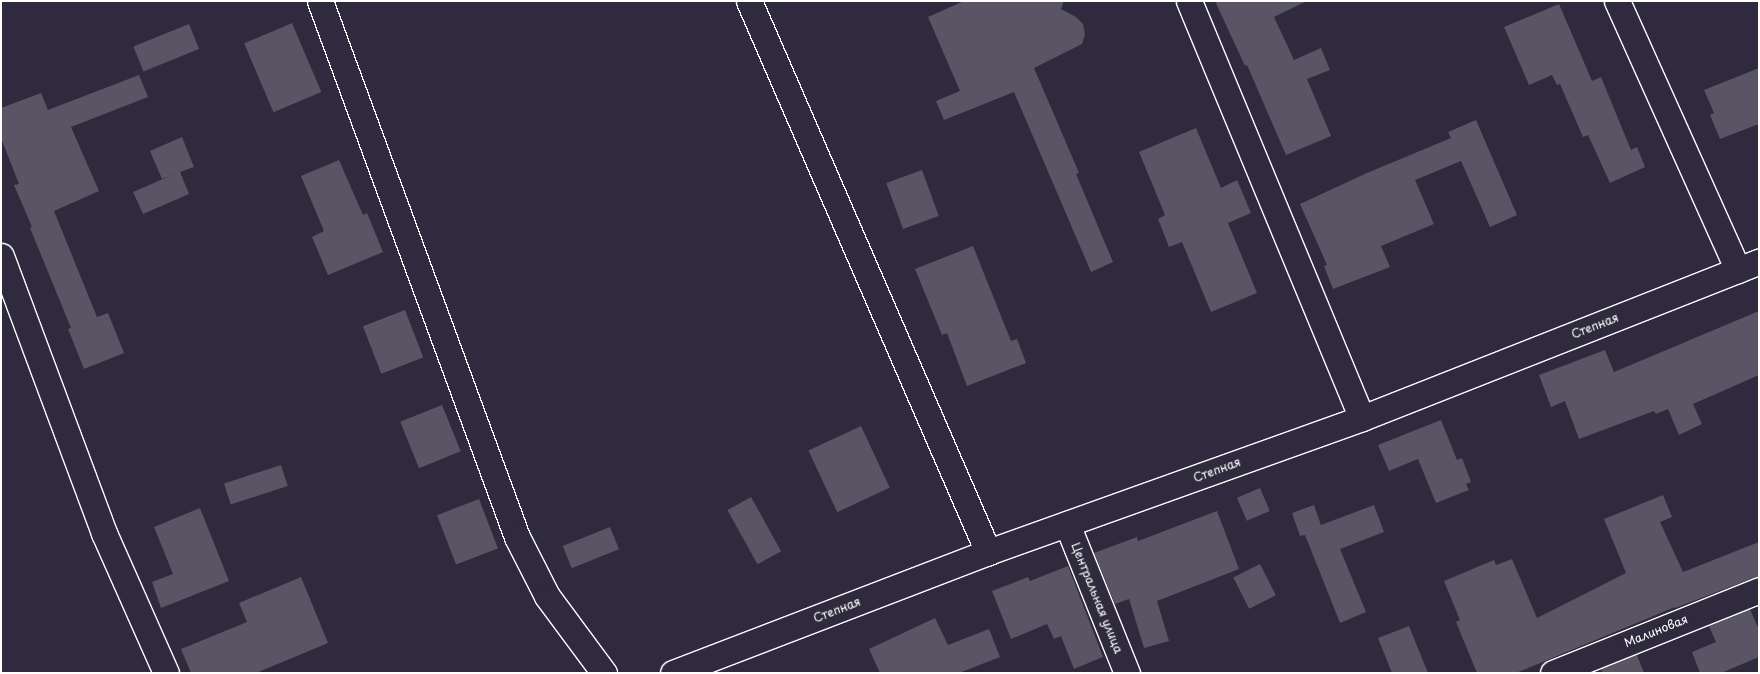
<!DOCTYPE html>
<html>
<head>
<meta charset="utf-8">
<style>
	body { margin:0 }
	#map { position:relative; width:1760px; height:674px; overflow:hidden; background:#2f2a3d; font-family:"Playpen Sans",sans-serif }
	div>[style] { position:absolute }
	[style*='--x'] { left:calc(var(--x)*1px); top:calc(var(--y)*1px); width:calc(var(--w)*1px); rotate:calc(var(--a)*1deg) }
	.building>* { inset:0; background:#595564; transform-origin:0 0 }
	.roads { filter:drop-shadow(1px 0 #fff) drop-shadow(-1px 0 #fff) drop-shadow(0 1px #fff) drop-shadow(0 -1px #fff) }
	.minor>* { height:25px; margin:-12.5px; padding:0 12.5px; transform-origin:12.5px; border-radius:12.5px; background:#2f2a3d }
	span { translate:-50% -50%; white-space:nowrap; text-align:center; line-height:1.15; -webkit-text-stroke:4.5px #2f2a3d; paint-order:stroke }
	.street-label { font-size:12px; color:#fff }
	.frame { position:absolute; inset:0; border:2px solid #fff; pointer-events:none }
</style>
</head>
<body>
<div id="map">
	<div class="building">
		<i style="clip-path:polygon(964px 1px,1064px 1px,1061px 9px,1076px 17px,1083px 24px,1085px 34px,1082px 44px,1034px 68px,1079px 173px,1076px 174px,1113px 262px,1091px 272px,1014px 92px,944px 120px,936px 101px,960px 91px,928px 17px)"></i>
		<i style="clip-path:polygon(1215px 1px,1307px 1px,1274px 17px,1294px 60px,1321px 48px,1330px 70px,1307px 79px,1331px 136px,1286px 155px,1247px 65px,1245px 66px)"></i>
		<i style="clip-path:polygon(1559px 4px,1592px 81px,1601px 77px,1631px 150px,1637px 147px,1645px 167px,1610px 183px,1588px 135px,1583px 137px,1560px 84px,1557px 85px,1552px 75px,1529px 85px,1504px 27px)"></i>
		<i style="left:292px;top:23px;width:75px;height:52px;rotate:67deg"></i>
		<i style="left:189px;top:24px;width:27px;height:60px;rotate:68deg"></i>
		<i style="clip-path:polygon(1759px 68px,1759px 124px,1720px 139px,1710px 115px,1714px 113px,1704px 90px)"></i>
		<i style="clip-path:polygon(139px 75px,148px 97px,71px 127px,99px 191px,54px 211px,97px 317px,108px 313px,124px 353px,84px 369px,68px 329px,71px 328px,30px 228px,32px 227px,14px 185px,19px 184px,1px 138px,1px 108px,41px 93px,48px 110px)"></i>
		<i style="clip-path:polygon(1476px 120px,1517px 215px,1490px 227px,1461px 161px,1415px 180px,1434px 224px,1381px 246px,1390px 267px,1333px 289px,1324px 266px,1327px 265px,1300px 204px,1367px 173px,1451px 138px,1448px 132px)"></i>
		<i style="clip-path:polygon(1196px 128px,1221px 188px,1237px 180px,1251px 213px,1228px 223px,1257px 293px,1211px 312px,1182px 242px,1169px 247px,1158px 219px,1165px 215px,1139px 152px)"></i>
		<i style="clip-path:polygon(182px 137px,194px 167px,180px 172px,189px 194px,143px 214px,133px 192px,177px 173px,162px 179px,150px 151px)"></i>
		<i style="clip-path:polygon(339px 160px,363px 215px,367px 213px,383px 252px,328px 275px,312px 237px,324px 231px,301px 176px)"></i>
		<i style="left:922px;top:170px;width:49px;height:38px;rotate:70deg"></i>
		<i style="clip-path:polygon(973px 246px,1011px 341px,1017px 339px,1026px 363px,967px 386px,947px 333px,942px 335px,915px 269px)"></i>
		<i style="left:405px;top:310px;width:51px;height:45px;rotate:69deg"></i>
		<i style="clip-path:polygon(1759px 311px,1759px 375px,1693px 404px,1702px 424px,1679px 435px,1668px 409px,1656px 414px,1654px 411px,1579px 439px,1565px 401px,1551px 407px,1539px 375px,1605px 350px,1614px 372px)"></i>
		<i style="left:442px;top:405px;width:50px;height:45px;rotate:68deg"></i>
		<i style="clip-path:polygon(1441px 420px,1457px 460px,1462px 458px,1471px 482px,1466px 484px,1469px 490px,1436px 503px,1418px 459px,1389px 471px,1378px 445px)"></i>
		<i style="left:861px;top:426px;width:68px;height:58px;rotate:65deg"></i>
		<i style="left:281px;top:465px;width:22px;height:60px;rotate:72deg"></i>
		<i style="left:1260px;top:488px;width:25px;height:25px;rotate:67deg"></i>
		<i style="clip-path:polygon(1663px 495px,1672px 517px,1660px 522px,1683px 572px,1759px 542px,1759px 576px,1675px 608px,1675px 607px,1516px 673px,1477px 673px,1456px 622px,1460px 620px,1444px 581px,1494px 560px,1496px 565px,1512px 559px,1537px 618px,1626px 573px,1604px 519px)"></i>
		<i style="left:751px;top:497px;width:62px;height:27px;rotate:61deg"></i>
		<i style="left:479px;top:499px;width:53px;height:45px;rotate:69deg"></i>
		<i style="clip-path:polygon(1314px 505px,1321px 525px,1374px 505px,1384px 532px,1340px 549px,1366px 612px,1340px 623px,1305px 535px,1300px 536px,1292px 513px)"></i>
		<i style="clip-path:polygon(200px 508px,229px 581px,161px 608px,152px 582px,173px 574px,154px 527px)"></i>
		<i style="clip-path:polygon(1217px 511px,1239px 569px,1157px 601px,1169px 641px,1144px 648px,1129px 599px,1115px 604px,1094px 553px,1137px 537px,1138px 541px)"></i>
		<i style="left:610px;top:527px;width:24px;height:51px;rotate:68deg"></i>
		<i style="left:1260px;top:564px;width:35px;height:30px;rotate:63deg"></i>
		<i style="clip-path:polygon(1068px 566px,1103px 657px,1074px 669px,1061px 636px,1054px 639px,1047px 624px,1011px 639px,992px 591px,1028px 577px,1030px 581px)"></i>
		<i style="clip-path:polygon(301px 577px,328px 643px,256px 673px,191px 673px,181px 649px,247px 622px,239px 603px)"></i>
		<i style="clip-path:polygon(1750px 609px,1759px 630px,1759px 657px,1721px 673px,1700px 673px,1692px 652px,1716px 642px,1709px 626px)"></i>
		<i style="clip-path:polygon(935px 618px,948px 645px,989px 629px,1000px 657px,959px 673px,880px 673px,869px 649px)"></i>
		<i style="clip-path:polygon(1409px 626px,1428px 673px,1392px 673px,1378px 638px)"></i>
		<i style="clip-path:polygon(1637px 655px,1644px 673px,1603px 673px,1601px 669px)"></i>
	</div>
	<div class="roads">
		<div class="minor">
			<i style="--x:320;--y:1;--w:571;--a:69.82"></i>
			<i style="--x:517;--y:537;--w:66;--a:63"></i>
			<i style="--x:547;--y:596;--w:96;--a:53.5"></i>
			<i style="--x:749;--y:1;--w:601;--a:66.55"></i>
			<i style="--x:1189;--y:1;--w:451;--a:67.5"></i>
			<i style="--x:1617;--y:1;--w:295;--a:65.8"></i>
			<i style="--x:1;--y:256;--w:296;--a:69.6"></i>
			<i style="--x:104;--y:533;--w:153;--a:66.1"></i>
			<i style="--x:1067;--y:524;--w:161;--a:68.1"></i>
			<i style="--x:673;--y:673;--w:337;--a:-21"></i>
			<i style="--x:988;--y:552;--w:397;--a:-19.7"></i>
			<i style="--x:1362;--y:418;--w:427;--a:-21.5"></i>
			<i style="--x:1553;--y:673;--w:222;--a:-21.9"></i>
		</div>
	</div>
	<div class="street-label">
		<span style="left:1595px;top:326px;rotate:-21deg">Степная</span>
		<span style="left:1217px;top:470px;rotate:-20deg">Степная</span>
		<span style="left:1097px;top:598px;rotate:68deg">Центральная улица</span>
		<span style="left:837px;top:610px;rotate:-21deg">Степная</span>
		<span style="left:1656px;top:631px;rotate:-22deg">Малиновая</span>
	</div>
	<div class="frame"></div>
</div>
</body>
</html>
